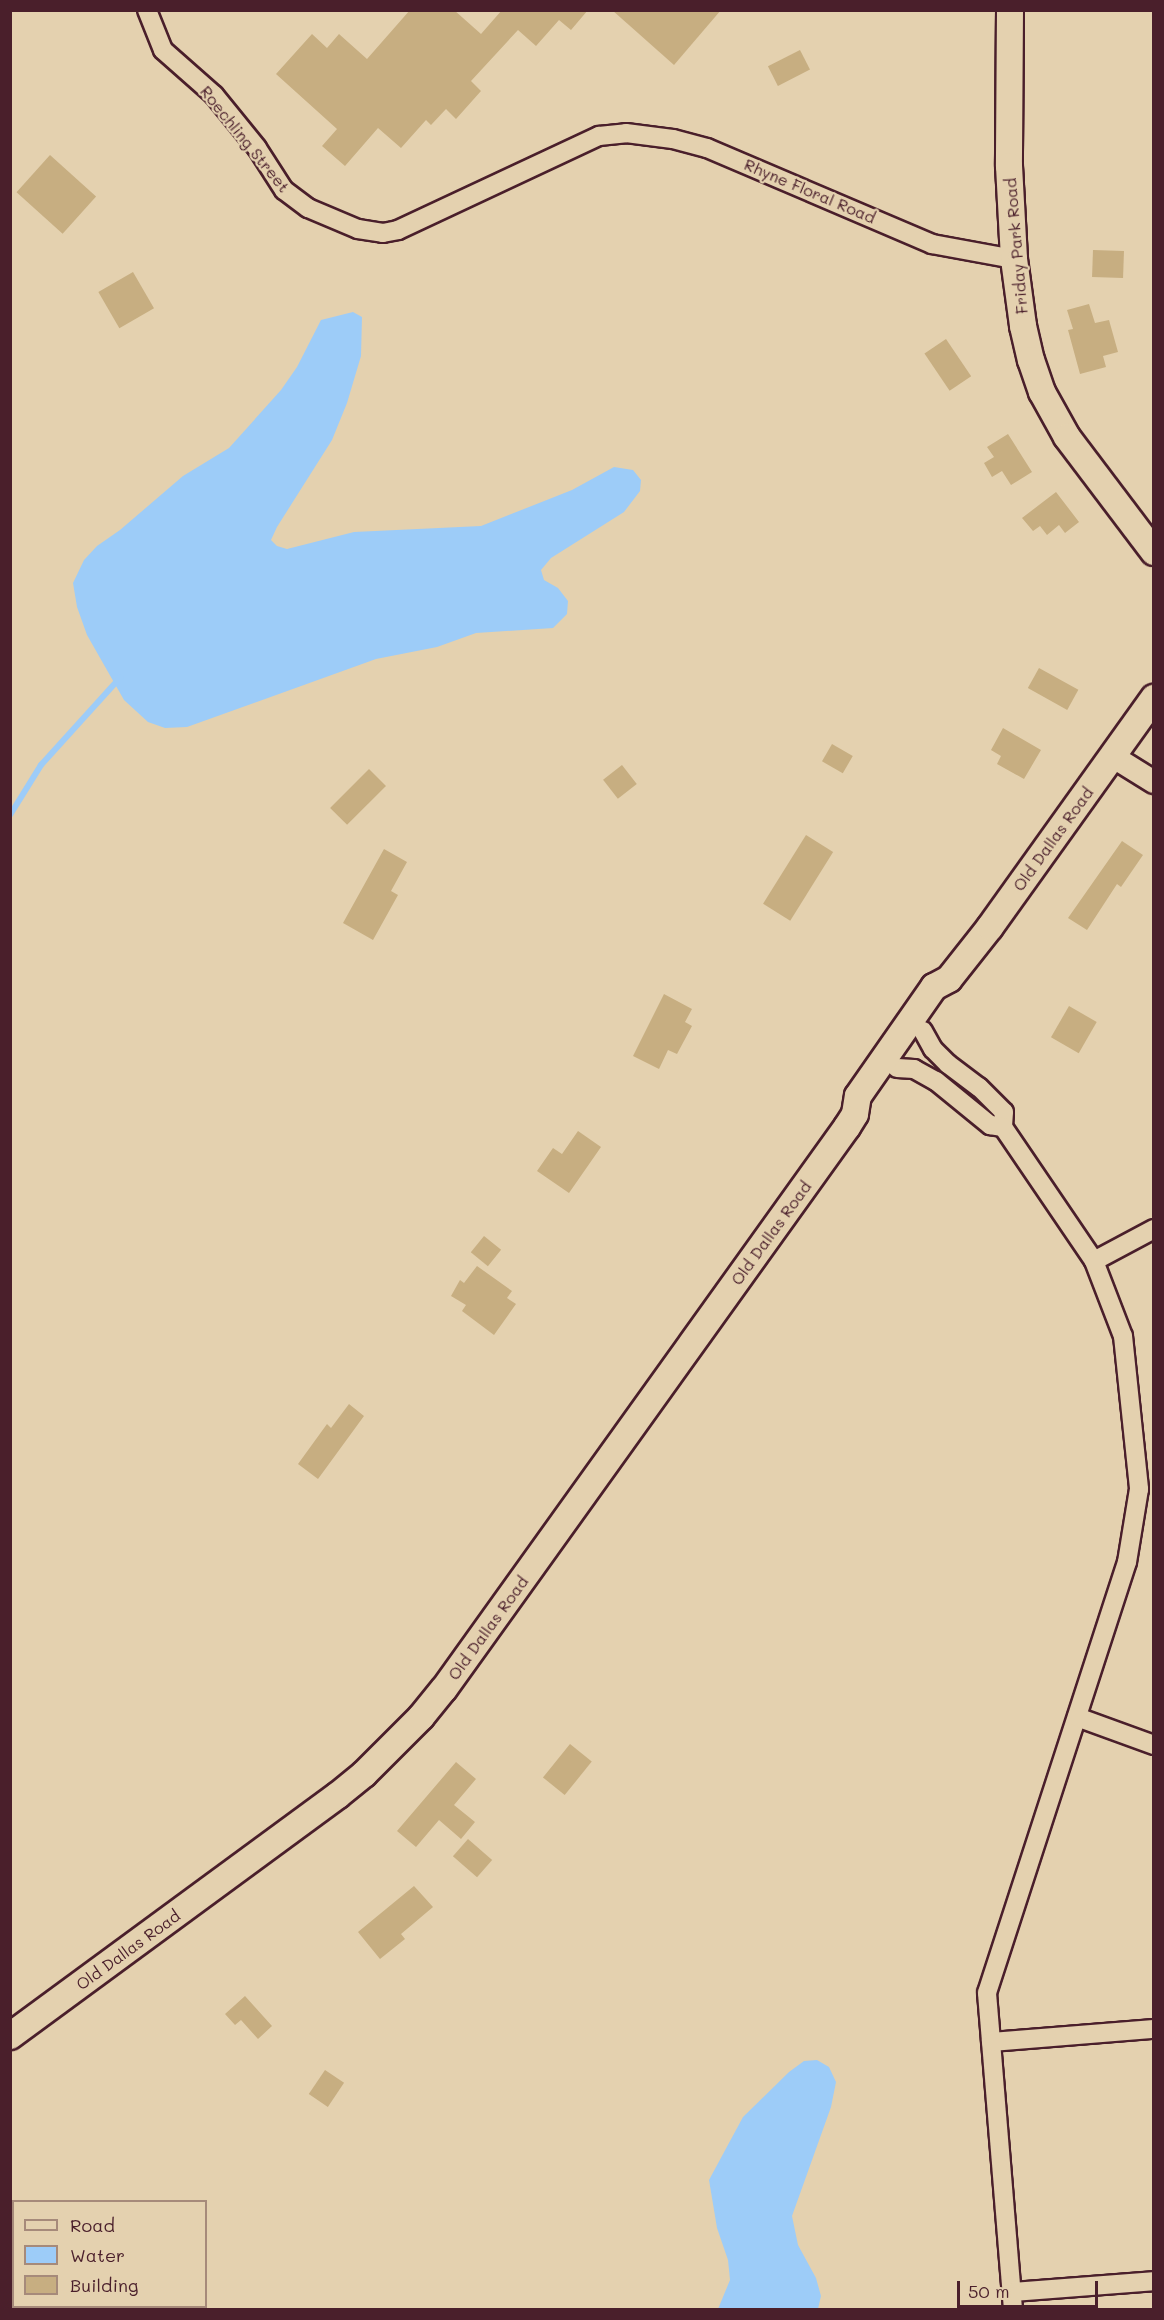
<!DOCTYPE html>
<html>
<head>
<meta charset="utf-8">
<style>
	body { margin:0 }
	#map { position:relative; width:1164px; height:2320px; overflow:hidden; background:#e4d1af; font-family:Mali,sans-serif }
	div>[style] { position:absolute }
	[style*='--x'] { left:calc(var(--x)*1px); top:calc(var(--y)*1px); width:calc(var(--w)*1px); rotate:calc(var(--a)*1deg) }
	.water>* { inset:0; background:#9dccf8 }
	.stream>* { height:6px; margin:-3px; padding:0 3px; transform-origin:3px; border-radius:3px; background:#9dccf8 }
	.building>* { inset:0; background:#c7ae81; transform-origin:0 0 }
	.roads { filter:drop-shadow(2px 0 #4a1f2b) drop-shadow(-2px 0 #4a1f2b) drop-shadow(0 2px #4a1f2b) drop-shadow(0 -2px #4a1f2b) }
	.minor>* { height:18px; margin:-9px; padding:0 9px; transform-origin:9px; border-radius:9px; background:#e4d1af }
	.tertiary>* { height:22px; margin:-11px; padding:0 11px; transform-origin:11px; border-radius:11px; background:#e4d1af }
	.secondary>* { height:26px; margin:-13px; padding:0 13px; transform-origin:13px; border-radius:13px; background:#e4d1af }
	span { translate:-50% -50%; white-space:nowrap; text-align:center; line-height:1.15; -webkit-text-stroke:4.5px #e4d1af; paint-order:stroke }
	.street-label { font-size:16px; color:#4a1f2b }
	.frame { position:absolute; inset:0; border:12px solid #4a1f2b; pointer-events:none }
	.legend { position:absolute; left:12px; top:2200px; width:195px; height:108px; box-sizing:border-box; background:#e4d1af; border:2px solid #a68a7a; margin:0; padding:8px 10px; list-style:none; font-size:18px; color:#4a1f2b }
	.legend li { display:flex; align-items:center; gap:12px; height:30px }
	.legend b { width:30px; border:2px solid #a68a7a }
	.scale { position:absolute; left:957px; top:2281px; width:141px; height:27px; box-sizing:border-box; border:3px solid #4a1f2b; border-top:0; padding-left:8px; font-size:18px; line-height:21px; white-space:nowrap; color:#4a1f2b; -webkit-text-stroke:4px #e4d1af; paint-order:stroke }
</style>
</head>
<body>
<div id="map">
	<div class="water">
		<i style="clip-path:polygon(353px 312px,362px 317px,361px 356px,347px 403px,332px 440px,277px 527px,271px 540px,277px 546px,287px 549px,354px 532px,481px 526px,572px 490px,614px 467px,633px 470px,641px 480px,640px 491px,624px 512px,551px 558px,541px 570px,544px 580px,558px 588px,568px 601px,567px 614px,553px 628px,476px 633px,437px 647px,376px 659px,187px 727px,165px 728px,148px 722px,124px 700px,87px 635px,77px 607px,73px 583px,84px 560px,97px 546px,120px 530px,183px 476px,229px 448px,281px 390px,297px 367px,321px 320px)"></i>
		<i style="clip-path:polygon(817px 2060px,829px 2067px,836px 2082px,831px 2107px,792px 2216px,798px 2245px,816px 2278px,821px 2296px,818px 2309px,718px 2309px,730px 2280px,728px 2260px,717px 2228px,709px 2180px,743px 2117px,789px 2072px,804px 2061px)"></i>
	</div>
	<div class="stream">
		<i style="--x:10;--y:815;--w:59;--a:-58.2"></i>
		<i style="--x:41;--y:765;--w:118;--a:-47.8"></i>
	</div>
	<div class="building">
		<i style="clip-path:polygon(410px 10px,454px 10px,481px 34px,502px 10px,588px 10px,571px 30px,559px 20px,536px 46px,518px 30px,471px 81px,481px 91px,456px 119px,446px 109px,431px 125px,426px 120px,401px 148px,378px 128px,345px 166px,322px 146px,337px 129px,276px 74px,312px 34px,327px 48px,339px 34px,367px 59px)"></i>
		<i style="clip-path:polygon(612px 10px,721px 10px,674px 65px)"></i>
		<i style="left:800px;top:50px;width:22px;height:36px;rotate:63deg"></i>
		<i style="left:50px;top:155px;width:62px;height:50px;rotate:42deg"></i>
		<i style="left:1093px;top:250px;width:31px;height:27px;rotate:2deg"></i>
		<i style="left:133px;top:272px;width:42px;height:40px;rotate:60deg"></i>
		<i style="clip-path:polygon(1089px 304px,1095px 323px,1109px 320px,1118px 352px,1103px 356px,1106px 367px,1080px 374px,1068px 330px,1073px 329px,1067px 310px)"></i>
		<i style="left:946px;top:339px;width:45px;height:26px;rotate:56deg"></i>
		<i style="clip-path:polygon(1008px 434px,1032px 472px,1011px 485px,1002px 471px,992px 477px,984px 463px,994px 457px,987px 447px)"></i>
		<i style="clip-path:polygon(1056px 492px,1079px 522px,1065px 533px,1059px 525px,1047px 535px,1040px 526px,1033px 531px,1022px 518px)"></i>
		<i style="left:1039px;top:668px;width:45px;height:23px;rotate:29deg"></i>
		<i style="clip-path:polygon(1003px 728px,1041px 750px,1024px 779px,997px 764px,1001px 756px,991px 750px)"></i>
		<i style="left:832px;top:744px;width:24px;height:20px;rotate:30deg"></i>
		<i style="left:622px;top:765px;width:24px;height:24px;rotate:52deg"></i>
		<i style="left:369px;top:769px;width:24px;height:55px;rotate:45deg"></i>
		<i style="left:806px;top:835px;width:32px;height:81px;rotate:32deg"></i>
		<i style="clip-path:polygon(1122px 841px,1143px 855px,1121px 887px,1117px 884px,1087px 930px,1068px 918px)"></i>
		<i style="clip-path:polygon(384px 849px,407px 862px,391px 891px,398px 895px,373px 940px,343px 923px)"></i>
		<i style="clip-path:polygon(664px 994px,692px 1009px,685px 1022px,692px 1026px,677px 1054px,668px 1050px,659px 1069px,633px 1056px)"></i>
		<i style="left:1069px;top:1006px;width:32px;height:36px;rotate:30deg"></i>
		<i style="clip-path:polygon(578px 1131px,601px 1147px,569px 1193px,537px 1171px,553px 1148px,562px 1154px)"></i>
		<i style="left:484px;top:1236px;width:22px;height:21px;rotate:39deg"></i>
		<i style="clip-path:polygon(477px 1266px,512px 1291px,507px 1298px,516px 1304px,494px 1335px,462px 1311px,466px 1305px,451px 1296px,460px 1280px,464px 1283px)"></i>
		<i style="clip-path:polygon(349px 1404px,364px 1416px,318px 1479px,298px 1464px,327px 1424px,331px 1428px)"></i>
		<i style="left:570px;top:1744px;width:28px;height:43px;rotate:39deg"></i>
		<i style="clip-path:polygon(456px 1762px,476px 1779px,454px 1805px,475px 1822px,461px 1839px,439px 1820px,416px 1847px,397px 1831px)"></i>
		<i style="left:468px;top:1839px;width:32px;height:23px;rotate:41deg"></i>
		<i style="clip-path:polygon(414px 1886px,433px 1907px,401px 1934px,405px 1939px,380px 1959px,358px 1932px)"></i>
		<i style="clip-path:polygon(245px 1996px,272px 2026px,258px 2039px,241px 2020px,235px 2025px,225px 2014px)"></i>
		<i style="left:325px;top:2070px;width:23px;height:29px;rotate:34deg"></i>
	</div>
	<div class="roads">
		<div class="minor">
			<i style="--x:147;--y:10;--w:43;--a:68.2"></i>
			<i style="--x:163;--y:50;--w:68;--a:41.4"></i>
			<i style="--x:214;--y:95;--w:68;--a:50.9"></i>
			<i style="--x:257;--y:148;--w:50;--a:57.3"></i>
			<i style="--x:284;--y:190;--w:30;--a:37"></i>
			<i style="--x:308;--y:208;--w:54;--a:22.8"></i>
			<i style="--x:358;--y:229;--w:25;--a:9"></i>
			<i style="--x:383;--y:233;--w:15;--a:-11"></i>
			<i style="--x:398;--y:230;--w:222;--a:-25.1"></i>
			<i style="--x:599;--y:136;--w:27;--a:-6"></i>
			<i style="--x:626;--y:133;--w:47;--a:7.3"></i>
			<i style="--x:673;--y:139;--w:35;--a:15"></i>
			<i style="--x:707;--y:148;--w:245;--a:23.1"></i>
			<i style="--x:932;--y:244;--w:83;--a:10.4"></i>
			<i style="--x:923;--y:1031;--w:21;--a:61"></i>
			<i style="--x:933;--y:1049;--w:21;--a:45"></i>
			<i style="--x:948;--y:1064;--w:39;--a:37"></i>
			<i style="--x:979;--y:1087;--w:35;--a:45"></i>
			<i style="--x:1004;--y:1112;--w:15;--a:94"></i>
			<i style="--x:1003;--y:1127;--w:162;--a:55.8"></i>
			<i style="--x:1094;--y:1261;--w:80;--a:68.9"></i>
			<i style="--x:1123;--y:1336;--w:154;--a:84"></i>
			<i style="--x:1139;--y:1489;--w:74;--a:99.3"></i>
			<i style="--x:1127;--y:1562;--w:453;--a:108"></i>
			<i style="--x:987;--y:1993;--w:318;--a:85.3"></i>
			<i style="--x:897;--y:1068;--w:17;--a:3"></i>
			<i style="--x:914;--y:1069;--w:25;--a:29"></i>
			<i style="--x:936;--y:1081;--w:70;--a:39.2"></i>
			<i style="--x:990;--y:1125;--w:13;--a:9"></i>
			<i style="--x:1094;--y:1261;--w:68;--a:-28.1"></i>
			<i style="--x:1077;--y:1717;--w:82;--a:20"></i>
			<i style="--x:991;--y:2042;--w:164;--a:-4.6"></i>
			<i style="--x:1012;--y:2292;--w:142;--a:-4.4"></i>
		</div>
		<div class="tertiary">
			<i style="--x:1112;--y:756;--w:49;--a:31.8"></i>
		</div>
		<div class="secondary">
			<i style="--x:1010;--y:10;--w:156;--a:90.4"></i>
			<i style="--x:1009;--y:166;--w:93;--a:86.9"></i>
			<i style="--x:1014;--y:259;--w:68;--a:82.3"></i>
			<i style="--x:1023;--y:326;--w:35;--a:77"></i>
			<i style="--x:1031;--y:360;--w:34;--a:71"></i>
			<i style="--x:1042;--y:392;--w:51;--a:60.9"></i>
			<i style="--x:1067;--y:437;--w:144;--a:52.9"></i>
			<i style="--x:10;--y:2036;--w:406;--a:-36.3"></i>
			<i style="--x:337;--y:1796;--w:35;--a:-39"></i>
			<i style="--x:364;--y:1774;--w:81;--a:-45"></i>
			<i style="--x:421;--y:1717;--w:36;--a:-51"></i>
			<i style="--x:444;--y:1689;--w:692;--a:-54.36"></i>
			<i style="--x:847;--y:1127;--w:15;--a:-58"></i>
			<i style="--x:855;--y:1114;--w:18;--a:-81"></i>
			<i style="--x:858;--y:1096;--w:133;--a:-55.1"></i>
			<i style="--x:934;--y:987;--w:17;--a:-28"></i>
			<i style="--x:949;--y:979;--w:66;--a:-51.7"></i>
			<i style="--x:990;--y:927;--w:282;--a:-54.4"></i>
		</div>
	</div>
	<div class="street-label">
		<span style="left:245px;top:139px;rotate:51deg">Roechling Street</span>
		<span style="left:810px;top:191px;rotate:23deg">Rhyne Floral Road</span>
		<span style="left:1016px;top:246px;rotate:-95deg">Friday Park Road</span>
		<span style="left:1053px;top:839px;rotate:-54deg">Old Dallas Road</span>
		<span style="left:771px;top:1233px;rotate:-54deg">Old Dallas Road</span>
		<span style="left:488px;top:1628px;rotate:-54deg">Old Dallas Road</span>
		<span style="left:128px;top:1950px;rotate:-36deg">Old Dallas Road</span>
	</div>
	<div class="frame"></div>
	<ul class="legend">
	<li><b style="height:8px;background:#e4d1af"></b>Road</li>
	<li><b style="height:16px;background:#9dccf8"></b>Water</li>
	<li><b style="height:16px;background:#c7ae81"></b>Building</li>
	</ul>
	<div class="scale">50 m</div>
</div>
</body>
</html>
